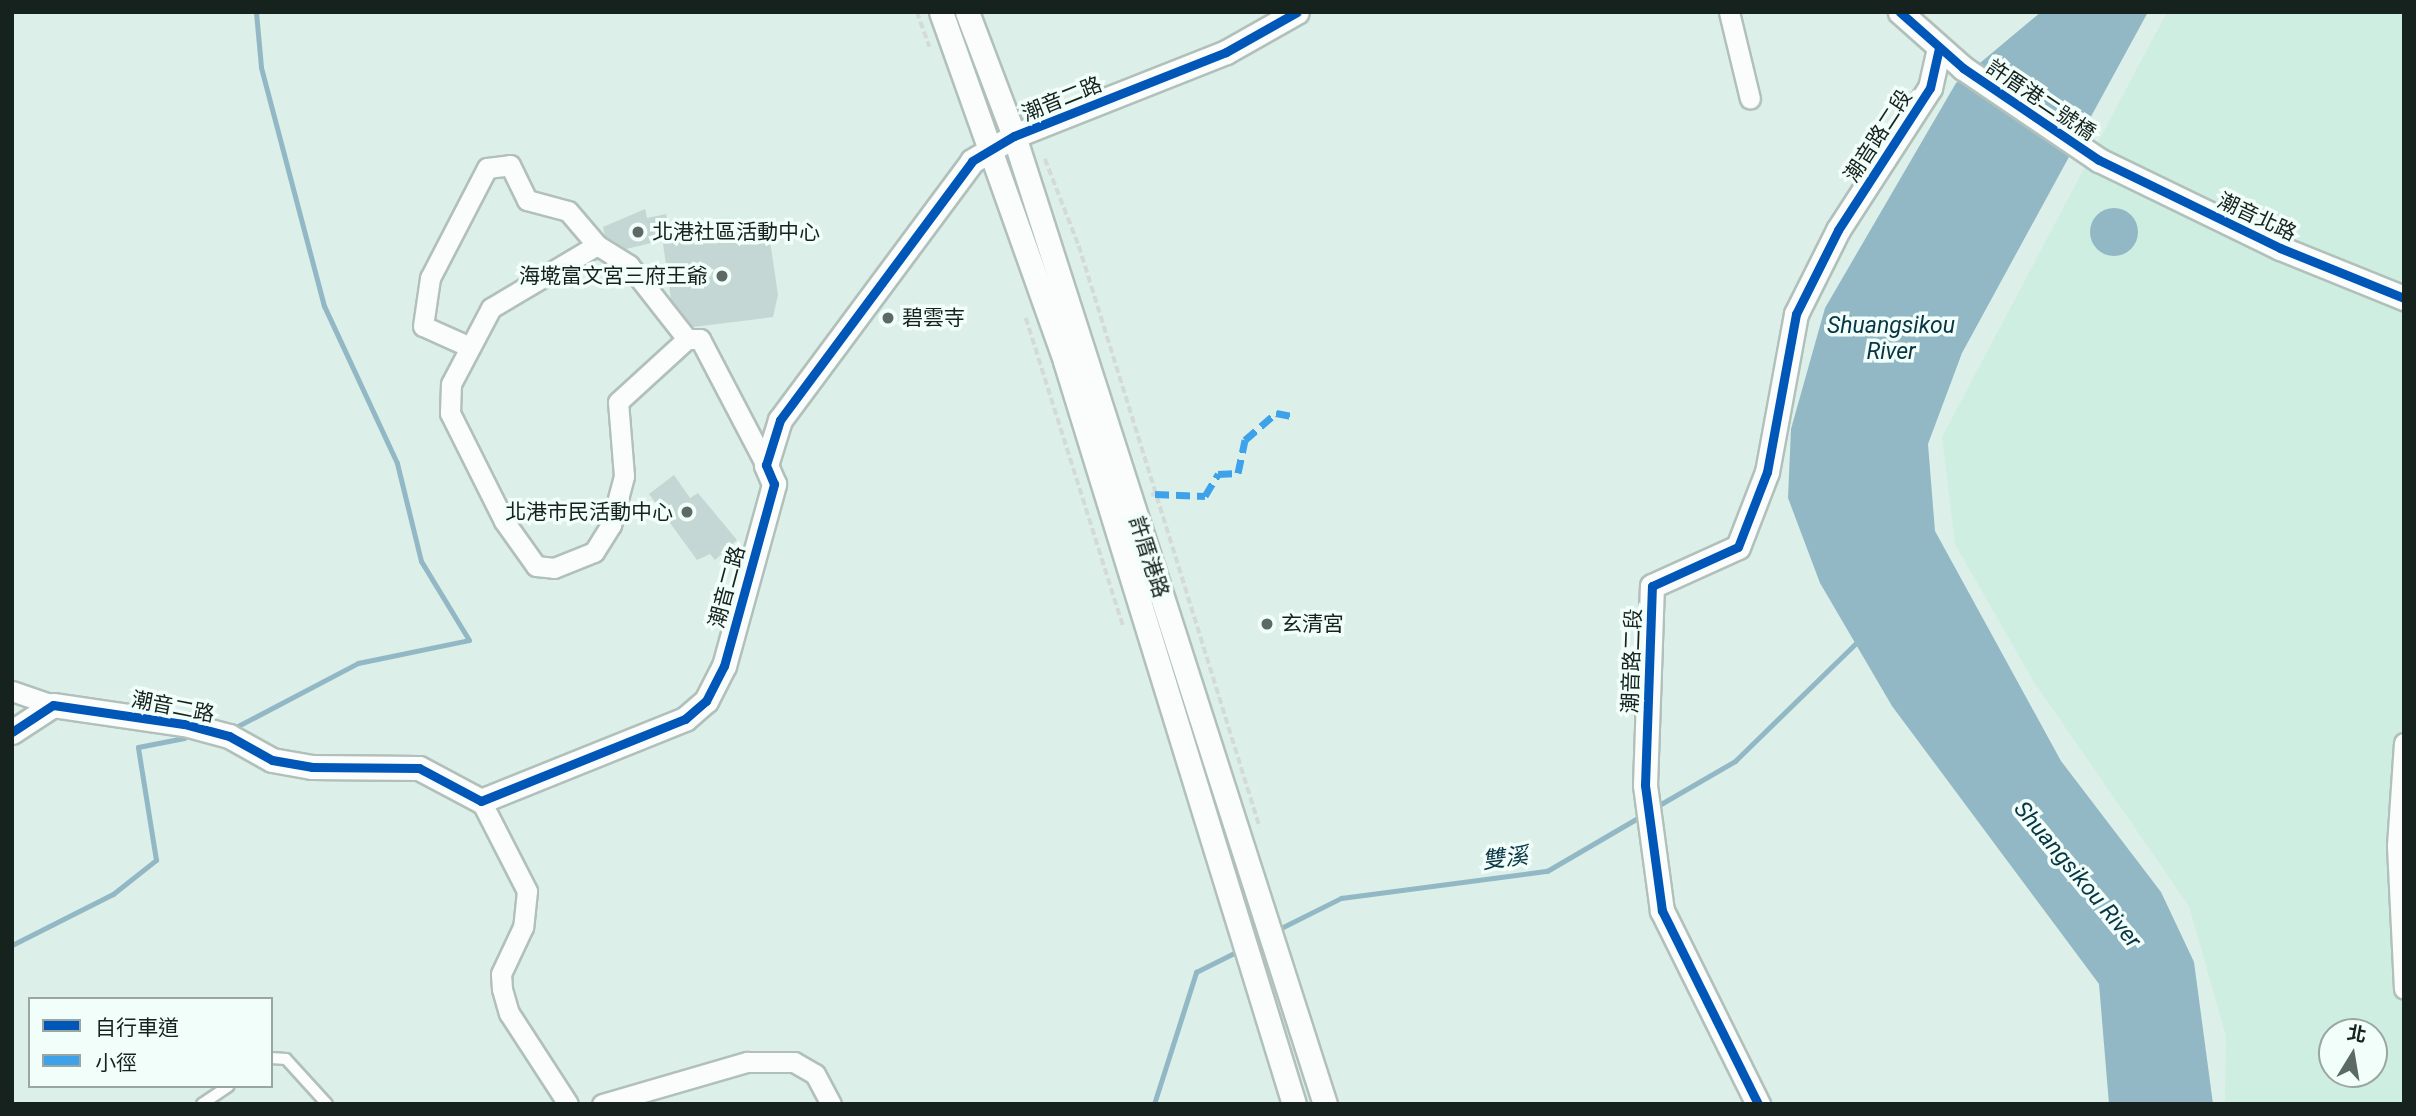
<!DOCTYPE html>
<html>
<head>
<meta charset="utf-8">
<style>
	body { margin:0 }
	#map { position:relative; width:2416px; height:1116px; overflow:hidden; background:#dcefe8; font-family:Roboto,"Noto Sans TC",sans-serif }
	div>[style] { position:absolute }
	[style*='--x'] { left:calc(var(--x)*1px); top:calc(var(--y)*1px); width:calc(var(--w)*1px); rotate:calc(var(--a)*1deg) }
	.built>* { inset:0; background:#ceeee2 }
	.water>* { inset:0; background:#92b8c5 }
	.round { border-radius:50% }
	.stream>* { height:5px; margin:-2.5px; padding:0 2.5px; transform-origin:2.5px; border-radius:2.5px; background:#92b8c5 }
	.building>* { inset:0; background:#c4d7d4 }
	.path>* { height:3.5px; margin-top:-1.75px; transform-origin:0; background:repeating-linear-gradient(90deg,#d4dad8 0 7px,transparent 0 10.5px) }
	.roads { filter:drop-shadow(2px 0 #b1c0ba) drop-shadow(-2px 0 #b1c0ba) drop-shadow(0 2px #b1c0ba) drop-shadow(0 -2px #b1c0ba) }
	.service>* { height:10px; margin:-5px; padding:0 5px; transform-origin:5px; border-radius:5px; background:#fafdfc }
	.minor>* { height:19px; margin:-9.5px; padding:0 9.5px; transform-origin:9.5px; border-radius:9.5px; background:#fafdfc }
	.tertiary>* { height:23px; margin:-11.5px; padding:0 11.5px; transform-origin:11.5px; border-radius:11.5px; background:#fafdfc }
	.path-bridge>* { height:3.5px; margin-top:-1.75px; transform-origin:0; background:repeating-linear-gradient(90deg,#d4dad8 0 7px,transparent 0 10.5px) }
	.quiet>* { height:7px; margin-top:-3.5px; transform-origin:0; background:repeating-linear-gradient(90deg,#3da2ea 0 14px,transparent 0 21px) }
	.cycleway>* { height:9px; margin:-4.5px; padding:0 4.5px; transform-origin:4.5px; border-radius:4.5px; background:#0057b8 }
	.dots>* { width:19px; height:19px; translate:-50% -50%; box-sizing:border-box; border:4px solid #f1fef9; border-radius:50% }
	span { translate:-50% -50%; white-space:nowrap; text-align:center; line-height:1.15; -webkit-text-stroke:7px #f1fef9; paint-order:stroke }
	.street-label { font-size:21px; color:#15221d }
	.poi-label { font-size:21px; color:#15221d }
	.left { translate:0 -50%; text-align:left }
	.right { translate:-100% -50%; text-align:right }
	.water-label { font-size:23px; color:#083545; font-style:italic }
	.frame { position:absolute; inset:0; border:14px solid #15221d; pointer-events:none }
	.legend { position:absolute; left:28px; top:997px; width:245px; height:91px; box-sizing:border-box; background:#f1fef9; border:2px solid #99a6a1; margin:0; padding:9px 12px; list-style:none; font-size:21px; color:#15221d }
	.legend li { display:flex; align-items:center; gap:14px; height:35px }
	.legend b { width:35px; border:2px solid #99a6a1 }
	.north { position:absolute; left:2318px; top:1018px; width:70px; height:70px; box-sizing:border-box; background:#f1fef9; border:2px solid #99a6a1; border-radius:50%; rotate:11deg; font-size:19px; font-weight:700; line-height:28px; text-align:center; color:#15221d }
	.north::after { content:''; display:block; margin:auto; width:24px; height:32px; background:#5b6a64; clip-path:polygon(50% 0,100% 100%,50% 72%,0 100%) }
</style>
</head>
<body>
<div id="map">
	<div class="built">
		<i style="clip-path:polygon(evenodd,2167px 12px,2404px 12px,2404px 1104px,2225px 1104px,2226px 1036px,2189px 906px,2034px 682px,1955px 544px,1942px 437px,2167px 12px,2332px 1032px,2374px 1032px,2374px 1074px,2332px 1074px,2332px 1032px)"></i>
	</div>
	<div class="water">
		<i style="clip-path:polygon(2041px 12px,2148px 12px,1962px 353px,1928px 444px,1935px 531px,2061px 761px,2161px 892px,2194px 962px,2213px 1104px,2109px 1104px,2099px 984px,1892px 706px,1820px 583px,1788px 498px,1791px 429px,1825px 308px,1956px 83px)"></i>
		<i class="round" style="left:2090px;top:208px;width:48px;height:48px"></i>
	</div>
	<div class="stream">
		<i style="--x:236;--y:727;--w:138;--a:-27.7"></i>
		<i style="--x:358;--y:663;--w:113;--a:-11.7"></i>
		<i style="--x:469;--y:640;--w:92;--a:-121.3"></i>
		<i style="--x:421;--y:561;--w:101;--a:-103.8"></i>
		<i style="--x:397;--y:463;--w:173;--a:-114.9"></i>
		<i style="--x:324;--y:306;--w:247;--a:-104.8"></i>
		<i style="--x:261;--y:67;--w:55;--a:-95.2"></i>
		<i style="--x:1654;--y:808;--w:94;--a:-30.1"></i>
		<i style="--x:1735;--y:761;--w:173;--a:-44.3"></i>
		<i style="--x:1275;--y:931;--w:74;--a:-26.6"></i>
		<i style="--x:1341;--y:898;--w:208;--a:-7.5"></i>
		<i style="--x:1547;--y:871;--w:111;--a:-30.3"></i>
		<i style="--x:12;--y:945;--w:113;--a:-26.8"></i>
		<i style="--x:113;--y:894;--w:55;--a:-38.3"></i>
		<i style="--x:156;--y:860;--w:114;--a:-99.1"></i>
		<i style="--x:138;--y:747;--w:47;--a:-11.1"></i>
		<i style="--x:1154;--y:1104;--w:139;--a:-72.3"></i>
		<i style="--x:1196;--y:972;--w:51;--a:-26.6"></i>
	</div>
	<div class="building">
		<i style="clip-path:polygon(645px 209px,647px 218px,666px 214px,672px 238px,626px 249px,605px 236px,603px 227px)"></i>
		<i style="clip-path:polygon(768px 227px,778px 295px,773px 317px,693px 327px,671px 299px,663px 244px)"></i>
		<i style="clip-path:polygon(674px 475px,690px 498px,698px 493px,737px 540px,715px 560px,710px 554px,697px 560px,649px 494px)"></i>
	</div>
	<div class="path">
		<i style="--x:917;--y:12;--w:37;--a:70"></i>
		<i style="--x:1045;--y:159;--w:93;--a:68.7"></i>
		<i style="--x:1079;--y:246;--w:609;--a:72.72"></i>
		<i style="--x:1026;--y:318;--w:325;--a:72.5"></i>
	</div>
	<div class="roads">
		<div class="service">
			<i style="--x:271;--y:1058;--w:15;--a:4"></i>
			<i style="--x:286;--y:1059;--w:61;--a:47.7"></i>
			<i style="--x:202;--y:1104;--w:32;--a:-34"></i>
		</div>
		<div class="minor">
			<i style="--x:1729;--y:12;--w:89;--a:76.4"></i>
			<i style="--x:597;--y:245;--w:123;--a:149.3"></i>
			<i style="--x:491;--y:308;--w:86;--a:117.8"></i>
			<i style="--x:451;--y:384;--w:29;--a:92"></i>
			<i style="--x:450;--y:413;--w:121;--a:63.4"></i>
			<i style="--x:504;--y:521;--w:55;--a:54.6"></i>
			<i style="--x:536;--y:566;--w:18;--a:6"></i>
			<i style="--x:554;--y:568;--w:43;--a:-21.8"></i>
			<i style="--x:594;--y:552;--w:32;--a:-58"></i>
			<i style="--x:611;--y:525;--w:51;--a:-75.1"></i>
			<i style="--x:624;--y:476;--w:74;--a:-94.6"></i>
			<i style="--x:618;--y:402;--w:93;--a:-42.4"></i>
			<i style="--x:470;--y:347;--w:51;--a:-155.9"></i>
			<i style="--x:423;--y:326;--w:49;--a:-81.7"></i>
			<i style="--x:430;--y:278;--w:124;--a:-62.6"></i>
			<i style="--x:487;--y:168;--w:23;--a:-7"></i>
			<i style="--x:510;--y:165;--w:39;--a:64"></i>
			<i style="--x:527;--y:200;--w:42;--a:15"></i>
			<i style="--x:568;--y:211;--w:45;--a:49.5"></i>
			<i style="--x:597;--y:245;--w:38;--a:32"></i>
			<i style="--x:629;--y:265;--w:94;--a:51.9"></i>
			<i style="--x:687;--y:339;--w:13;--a:0"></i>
			<i style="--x:700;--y:339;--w:142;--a:62.4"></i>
			<i style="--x:12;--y:691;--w:43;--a:18.9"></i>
			<i style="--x:2404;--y:743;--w:103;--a:93.9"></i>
			<i style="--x:2397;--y:846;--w:143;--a:87.2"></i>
			<i style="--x:481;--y:801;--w:101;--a:62.9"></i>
			<i style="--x:527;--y:891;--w:36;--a:96"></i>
			<i style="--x:523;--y:927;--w:52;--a:115.1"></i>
			<i style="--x:501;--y:974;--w:15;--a:86"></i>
			<i style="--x:502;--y:989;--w:25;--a:74"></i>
			<i style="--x:509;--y:1013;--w:108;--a:57"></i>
			<i style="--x:602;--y:1104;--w:151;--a:-16.2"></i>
			<i style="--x:747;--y:1062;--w:47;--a:0"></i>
			<i style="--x:794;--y:1062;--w:24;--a:30"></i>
			<i style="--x:815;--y:1074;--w:34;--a:62"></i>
		</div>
		<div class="tertiary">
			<i style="--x:941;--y:12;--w:370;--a:70.4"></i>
			<i style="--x:1065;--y:361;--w:777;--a:72.87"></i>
			<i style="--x:967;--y:12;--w:133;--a:69.2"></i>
			<i style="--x:1014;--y:136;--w:1017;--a:72.19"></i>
			<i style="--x:1900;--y:12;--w:84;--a:41.6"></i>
			<i style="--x:1963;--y:68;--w:164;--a:34.1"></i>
			<i style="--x:2099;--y:160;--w:201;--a:25.9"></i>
			<i style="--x:2280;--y:248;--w:134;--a:22"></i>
			<i style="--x:12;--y:732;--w:49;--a:-33.4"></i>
			<i style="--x:53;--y:705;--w:132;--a:8.3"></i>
			<i style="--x:184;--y:724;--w:47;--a:14.9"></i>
			<i style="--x:229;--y:736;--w:49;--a:29.2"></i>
			<i style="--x:272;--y:760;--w:41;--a:9.9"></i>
			<i style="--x:312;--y:767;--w:107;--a:0.5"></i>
			<i style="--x:419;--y:768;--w:70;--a:28"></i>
			<i style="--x:481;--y:801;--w:220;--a:-21.9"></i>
			<i style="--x:685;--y:719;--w:28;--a:-41"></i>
			<i style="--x:706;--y:701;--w:39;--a:-63"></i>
			<i style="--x:724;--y:666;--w:189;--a:-74.6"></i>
			<i style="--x:774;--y:484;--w:21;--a:-113"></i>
			<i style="--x:766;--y:465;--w:47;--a:-72.7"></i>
			<i style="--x:780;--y:420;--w:322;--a:-53.4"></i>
			<i style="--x:972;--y:161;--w:49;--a:-30.8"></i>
			<i style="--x:1014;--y:136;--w:228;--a:-21.6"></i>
			<i style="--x:1226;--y:52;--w:81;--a:-29.4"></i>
			<i style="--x:1758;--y:1104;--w:216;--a:-116.4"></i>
			<i style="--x:1662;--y:911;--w:127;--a:-97.7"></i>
			<i style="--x:1645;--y:785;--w:199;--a:-88"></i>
			<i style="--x:1652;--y:586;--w:94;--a:-24.4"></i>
			<i style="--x:1738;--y:547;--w:80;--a:-68.9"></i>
			<i style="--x:1767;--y:472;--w:161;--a:-79.6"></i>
			<i style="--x:1796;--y:314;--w:94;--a:-63.4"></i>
			<i style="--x:1838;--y:230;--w:169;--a:-57.1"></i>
			<i style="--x:1930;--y:88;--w:41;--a:-77.3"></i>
		</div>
	</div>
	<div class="path-bridge">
		<i style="--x:1151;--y:495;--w:4;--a:-14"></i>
	</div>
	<div class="quiet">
		<i style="--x:1155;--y:494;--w:50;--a:2.3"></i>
		<i style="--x:1205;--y:496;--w:26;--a:-59"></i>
		<i style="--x:1218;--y:474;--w:20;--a:-3"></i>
		<i style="--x:1238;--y:473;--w:34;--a:-78"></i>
		<i style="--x:1245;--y:440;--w:41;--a:-41.1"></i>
		<i style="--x:1276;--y:413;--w:16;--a:11"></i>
	</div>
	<div class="cycleway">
		<i style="--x:1900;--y:12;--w:84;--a:41.6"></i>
		<i style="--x:1963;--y:68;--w:164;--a:34.1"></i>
		<i style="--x:2099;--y:160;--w:201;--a:25.9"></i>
		<i style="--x:2280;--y:248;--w:134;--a:22"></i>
		<i style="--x:12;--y:732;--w:49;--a:-33.4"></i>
		<i style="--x:53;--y:705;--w:132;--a:8.3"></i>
		<i style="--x:184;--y:724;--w:47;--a:14.9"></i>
		<i style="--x:229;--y:736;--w:49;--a:29.2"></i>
		<i style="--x:272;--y:760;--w:41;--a:9.9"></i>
		<i style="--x:312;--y:767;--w:107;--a:0.5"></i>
		<i style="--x:419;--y:768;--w:70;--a:28"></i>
		<i style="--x:481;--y:801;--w:220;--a:-21.9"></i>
		<i style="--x:685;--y:719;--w:28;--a:-41"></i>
		<i style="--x:706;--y:701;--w:39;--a:-63"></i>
		<i style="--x:724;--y:666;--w:189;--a:-74.6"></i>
		<i style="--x:774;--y:484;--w:21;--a:-113"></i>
		<i style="--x:766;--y:465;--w:47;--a:-72.7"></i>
		<i style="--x:780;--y:420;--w:322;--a:-53.4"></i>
		<i style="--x:972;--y:161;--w:49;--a:-30.8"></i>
		<i style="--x:1014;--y:136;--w:228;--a:-21.6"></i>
		<i style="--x:1226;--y:52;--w:81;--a:-29.4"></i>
		<i style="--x:1758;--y:1104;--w:216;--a:-116.4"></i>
		<i style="--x:1662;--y:911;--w:127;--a:-97.7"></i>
		<i style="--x:1645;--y:785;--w:199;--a:-88"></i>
		<i style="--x:1652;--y:586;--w:94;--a:-24.4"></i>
		<i style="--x:1738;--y:547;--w:80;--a:-68.9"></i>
		<i style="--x:1767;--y:472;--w:161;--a:-79.6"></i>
		<i style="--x:1796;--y:314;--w:94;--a:-63.4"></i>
		<i style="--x:1838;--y:230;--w:169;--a:-57.1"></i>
		<i style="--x:1930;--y:88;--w:41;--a:-77.3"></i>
	</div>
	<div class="dots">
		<i style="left:638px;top:232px;background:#5b6a64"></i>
		<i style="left:722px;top:276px;background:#5b6a64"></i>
		<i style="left:888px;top:318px;background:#5b6a64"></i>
		<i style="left:687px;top:512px;background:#5b6a64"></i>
		<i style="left:1267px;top:624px;background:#5b6a64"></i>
	</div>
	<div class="street-label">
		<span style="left:1062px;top:99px;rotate:-22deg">潮音二路</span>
		<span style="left:2041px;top:100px;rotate:34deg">許厝港二號橋</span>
		<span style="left:1878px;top:136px;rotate:-57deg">潮音路二段</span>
		<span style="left:2257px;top:217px;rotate:25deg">潮音北路</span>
		<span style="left:1149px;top:557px;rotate:72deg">許厝港路</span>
		<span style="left:727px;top:587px;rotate:-75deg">潮音二路</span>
		<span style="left:1632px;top:661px;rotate:-88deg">潮音路二段</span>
		<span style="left:173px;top:707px;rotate:11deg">潮音二路</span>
	</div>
	<div class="poi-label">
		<span class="left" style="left:652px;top:232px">北港社區活動中心</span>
		<span class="right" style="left:708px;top:276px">海墘富文宮三府王爺</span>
		<span class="left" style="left:902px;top:318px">碧雲寺</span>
		<span class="right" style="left:673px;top:512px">北港市民活動中心</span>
		<span class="left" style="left:1281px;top:624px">玄清宮</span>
	</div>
	<div class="water-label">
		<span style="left:1891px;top:339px">Shuangsikou<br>River</span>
		<span style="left:1505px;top:859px;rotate:-7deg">雙溪</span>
		<span style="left:2077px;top:875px;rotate:50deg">Shuangsikou River</span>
	</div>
	<div class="frame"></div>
	<ul class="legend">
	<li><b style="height:9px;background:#0057b8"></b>自行車道</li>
	<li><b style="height:9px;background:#3da2ea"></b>小徑</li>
	</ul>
	<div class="north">北</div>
</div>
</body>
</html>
